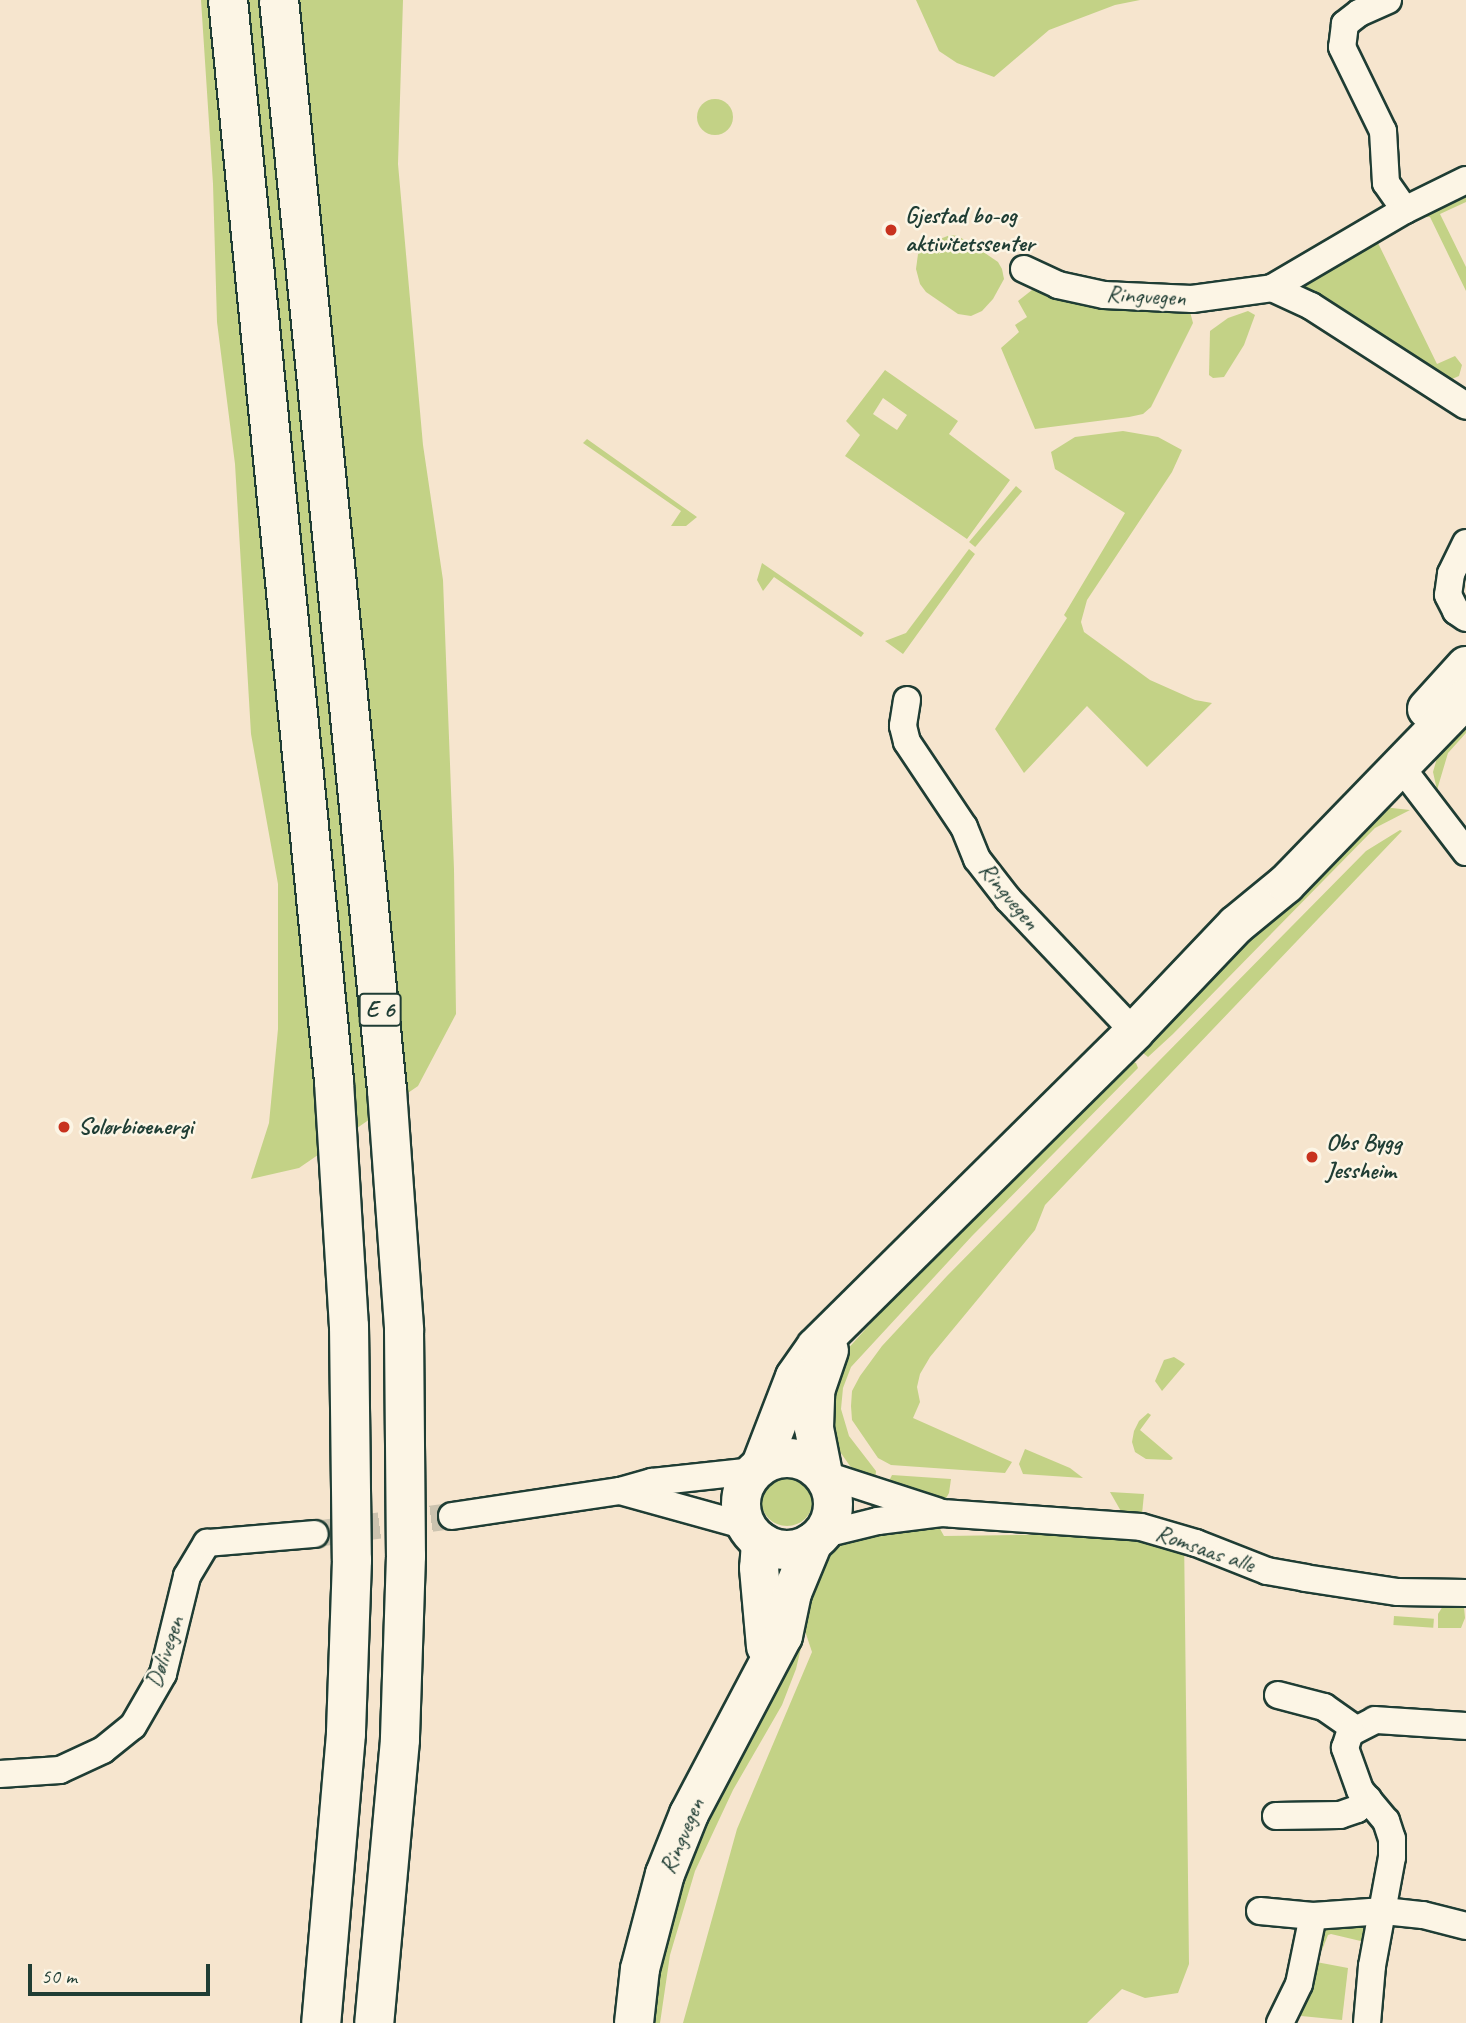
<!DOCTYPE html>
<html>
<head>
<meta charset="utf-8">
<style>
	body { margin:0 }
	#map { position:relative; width:1466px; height:2023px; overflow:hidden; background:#f6e5ce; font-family:Caveat,sans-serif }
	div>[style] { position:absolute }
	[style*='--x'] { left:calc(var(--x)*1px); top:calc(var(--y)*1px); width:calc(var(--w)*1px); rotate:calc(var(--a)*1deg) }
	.green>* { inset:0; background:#c3d286; transform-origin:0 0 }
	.round { border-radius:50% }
	.street-tunnel>* { height:26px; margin-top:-13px; transform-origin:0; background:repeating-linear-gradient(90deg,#cbc3af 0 26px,transparent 0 39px) }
	.roads { filter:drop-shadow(2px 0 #1f3d34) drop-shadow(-2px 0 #1f3d34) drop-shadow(0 2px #1f3d34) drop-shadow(0 -2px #1f3d34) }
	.street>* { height:26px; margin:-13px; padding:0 13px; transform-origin:13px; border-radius:13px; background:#fcf5e5 }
	.secondary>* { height:38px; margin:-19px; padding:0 19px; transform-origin:19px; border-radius:19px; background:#fcf5e5 }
	.secondary>.ring { margin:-19px; padding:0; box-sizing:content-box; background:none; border:38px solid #fcf5e5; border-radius:50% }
	.highway>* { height:38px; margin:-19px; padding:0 19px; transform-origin:19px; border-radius:19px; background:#fcf5e5 }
	.dots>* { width:19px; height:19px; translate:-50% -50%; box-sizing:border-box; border:4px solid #fcf5e5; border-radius:50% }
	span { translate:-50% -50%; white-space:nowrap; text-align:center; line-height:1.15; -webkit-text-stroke:5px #fcf5e5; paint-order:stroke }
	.shield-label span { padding:2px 5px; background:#fcf5e5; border:2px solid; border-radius:5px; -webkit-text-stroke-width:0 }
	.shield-label { font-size:23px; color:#1f3d34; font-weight:700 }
	.poi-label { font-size:24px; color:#1f3d34; font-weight:700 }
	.left { translate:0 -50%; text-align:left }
	.street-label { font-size:24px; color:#1f3d34 }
	.scale { position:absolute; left:28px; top:1964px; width:182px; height:32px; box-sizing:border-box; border:4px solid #1f3d34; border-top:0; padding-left:9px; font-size:21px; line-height:24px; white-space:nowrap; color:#1f3d34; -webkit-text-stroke:5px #fcf5e5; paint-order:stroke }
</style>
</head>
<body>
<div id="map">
	<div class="green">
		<i style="clip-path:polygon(201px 0,403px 0,398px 164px,423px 445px,443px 580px,454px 869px,456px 1014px,418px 1086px,299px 1168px,251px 1179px,269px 1123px,278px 1029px,278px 884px,251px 734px,235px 464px,217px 322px,213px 184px)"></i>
		<i style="clip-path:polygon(916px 0,1140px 0,1115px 5px,1049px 30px,994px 77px,957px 63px,939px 51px)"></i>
		<i class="round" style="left:697px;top:99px;width:36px;height:36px"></i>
		<i style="clip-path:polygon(1466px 189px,1466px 202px,1440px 214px,1466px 267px,1466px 291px,1430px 217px,1419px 216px)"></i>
		<i style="clip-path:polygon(1392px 230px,1396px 233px,1378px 243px,1437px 364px,1455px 356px,1462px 365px,1459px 376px,1452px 379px,1440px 374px,1301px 291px,1293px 281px)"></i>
		<i style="clip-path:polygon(950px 235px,958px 236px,979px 249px,998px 262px,1002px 269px,1004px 279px,993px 299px,982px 311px,971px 316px,958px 314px,926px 292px,920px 284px,916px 269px,918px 254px,925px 245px)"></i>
		<i style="clip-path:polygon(1032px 290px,1189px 308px,1193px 323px,1151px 407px,1143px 414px,1129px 417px,1035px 429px,1001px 348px,1019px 332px,1015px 325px,1027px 317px,1018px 301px)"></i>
		<i style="clip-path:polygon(1248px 311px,1255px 315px,1244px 345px,1224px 377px,1213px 378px,1209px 375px,1210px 331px,1228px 318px)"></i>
		<i style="clip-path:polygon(evenodd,885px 370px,958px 421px,949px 434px,1010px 480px,967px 539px,845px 456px,860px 435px,846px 421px,885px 370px,883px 398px,907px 415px,897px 430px,873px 414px,883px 398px)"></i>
		<i style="clip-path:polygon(1123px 431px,1158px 437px,1182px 450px,1172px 472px,1087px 600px,1081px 622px,1084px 632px,1150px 680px,1195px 700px,1212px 703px,1147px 767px,1087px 706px,1024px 773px,995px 729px,1067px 618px,1064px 615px,1125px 513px,1055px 469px,1051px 452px,1075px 437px)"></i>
		<i style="clip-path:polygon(587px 439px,697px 517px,686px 526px,671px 526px,681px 511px,583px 443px)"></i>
		<i style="left:1016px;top:486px;width:8px;height:73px;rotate:40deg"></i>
		<i style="clip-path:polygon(969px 549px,975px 554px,903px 654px,885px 641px,906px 633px)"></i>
		<i style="clip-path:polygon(762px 563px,864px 633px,861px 637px,774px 577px,763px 591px,757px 580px)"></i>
		<i style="clip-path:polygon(1466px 714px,1466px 733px,1448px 753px,1437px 790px,1433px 772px,1437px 758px,1443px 745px)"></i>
		<i style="clip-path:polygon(1383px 807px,1410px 810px,1375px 828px,1173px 1034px,1148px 1057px,1143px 1053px,1138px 1046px)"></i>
		<i style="clip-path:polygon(1400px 830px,1402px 831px,1045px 1205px,1035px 1230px,930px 1357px,920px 1374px,917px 1387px,920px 1402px,913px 1418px,1012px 1462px,1005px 1473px,891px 1465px,878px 1458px,852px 1420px,851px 1406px,852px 1391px,860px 1376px,882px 1346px,947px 1276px,1366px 851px)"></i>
		<i style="clip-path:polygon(1127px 1060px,1136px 1063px,1138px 1068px,972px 1236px,851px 1367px,843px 1388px,841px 1409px,849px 1436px,876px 1471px,875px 1482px,864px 1476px,850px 1466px,831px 1439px,836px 1362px,941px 1245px)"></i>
		<i style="clip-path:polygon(1174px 1357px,1185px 1364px,1162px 1391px,1155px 1381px,1164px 1360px)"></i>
		<i style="clip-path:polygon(1148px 1413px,1151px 1415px,1140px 1430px,1173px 1458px,1171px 1460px,1146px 1459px,1135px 1452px,1132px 1442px,1134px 1431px,1139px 1421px)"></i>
		<i style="clip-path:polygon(1025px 1449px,1070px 1468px,1083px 1478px,1023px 1474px,1019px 1464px)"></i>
		<i class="round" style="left:761px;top:1474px;width:52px;height:52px"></i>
		<i style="clip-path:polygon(892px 1475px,951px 1479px,949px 1493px,945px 1500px,886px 1487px)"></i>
		<i style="clip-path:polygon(1110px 1492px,1144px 1494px,1142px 1514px,1122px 1513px)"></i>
		<i style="clip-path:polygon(939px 1527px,944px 1536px,1184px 1533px,1189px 1964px,1178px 1993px,1145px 1998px,1122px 1989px,1087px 2023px,683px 2023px,737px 1829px,812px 1652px,805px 1631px,796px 1669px,782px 1705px,733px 1790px,695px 1871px,670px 1955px,660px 2023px,648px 2023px,672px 1903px,797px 1602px,777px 1539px,774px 1537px,852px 1537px,871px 1531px,873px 1536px,883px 1536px,883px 1529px)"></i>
		<i style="clip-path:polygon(1443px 1606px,1464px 1607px,1465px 1618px,1461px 1628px,1438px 1628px,1438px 1614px)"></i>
		<i style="left:1394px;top:1616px;width:40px;height:9px;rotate:4deg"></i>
		<i style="clip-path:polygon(1367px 1917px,1369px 1943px,1331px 1934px,1328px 1935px,1322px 1950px,1313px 1949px,1323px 1924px)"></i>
		<i style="clip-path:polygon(1311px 1961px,1348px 1968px,1342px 2020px,1291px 2015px)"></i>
	</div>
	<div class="street-tunnel">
		<i style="--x:315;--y:1534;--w:138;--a:-7.5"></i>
	</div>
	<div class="roads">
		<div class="street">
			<i style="--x:1388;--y:0;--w:32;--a:156"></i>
			<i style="--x:1359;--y:13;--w:18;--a:142"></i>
			<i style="--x:1345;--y:24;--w:23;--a:97"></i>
			<i style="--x:1342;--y:47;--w:93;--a:64"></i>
			<i style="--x:1383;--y:131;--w:52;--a:86.7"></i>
			<i style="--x:1386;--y:183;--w:33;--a:55"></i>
			<i style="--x:1024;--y:269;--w:38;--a:25"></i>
			<i style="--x:1058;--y:285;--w:47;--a:12.3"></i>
			<i style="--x:1104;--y:295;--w:88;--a:2.6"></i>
			<i style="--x:1192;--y:299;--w:81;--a:-7.8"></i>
			<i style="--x:1272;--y:288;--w:43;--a:24.8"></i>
			<i style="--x:1311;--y:306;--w:184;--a:32.8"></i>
			<i style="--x:1272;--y:288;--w:154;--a:-30.4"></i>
			<i style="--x:1405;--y:210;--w:68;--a:-26.2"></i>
			<i style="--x:1466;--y:543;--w:34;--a:116"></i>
			<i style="--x:1451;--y:574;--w:21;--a:98"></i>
			<i style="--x:1448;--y:595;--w:18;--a:63"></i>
			<i style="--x:1456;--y:611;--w:12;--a:35"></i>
			<i style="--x:907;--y:700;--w:26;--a:99"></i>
			<i style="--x:903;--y:726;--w:16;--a:76"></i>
			<i style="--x:907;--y:742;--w:102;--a:56.2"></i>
			<i style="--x:964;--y:827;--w:35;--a:68"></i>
			<i style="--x:977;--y:859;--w:51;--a:52.2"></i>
			<i style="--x:1008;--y:899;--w:183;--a:46.5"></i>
			<i style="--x:1401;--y:767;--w:107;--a:52.6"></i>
			<i style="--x:823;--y:1474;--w:120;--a:18"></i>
			<i style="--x:620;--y:1491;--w:131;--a:15.5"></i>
			<i style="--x:452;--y:1516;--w:170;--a:-8.5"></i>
			<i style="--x:620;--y:1491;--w:33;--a:-16"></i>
			<i style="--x:652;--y:1482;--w:103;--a:-6.2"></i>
			<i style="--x:821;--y:1535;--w:59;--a:-13.8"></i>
			<i style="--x:878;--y:1521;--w:64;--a:-7.1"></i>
			<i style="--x:942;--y:1513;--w:199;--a:4"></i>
			<i style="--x:1141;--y:1527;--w:57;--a:16.2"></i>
			<i style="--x:1196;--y:1543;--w:76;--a:21.5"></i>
			<i style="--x:1267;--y:1571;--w:39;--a:10"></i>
			<i style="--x:1305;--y:1578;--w:94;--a:8.6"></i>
			<i style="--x:1398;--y:1592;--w:68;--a:0.8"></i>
			<i style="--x:1278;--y:1695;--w:48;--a:14.6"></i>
			<i style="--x:1324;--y:1707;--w:39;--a:35"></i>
			<i style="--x:0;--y:1774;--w:60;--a:-3.8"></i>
			<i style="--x:60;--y:1770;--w:47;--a:-24.9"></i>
			<i style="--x:103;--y:1750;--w:38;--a:-39"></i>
			<i style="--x:133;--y:1726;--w:60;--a:-60"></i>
			<i style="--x:163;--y:1674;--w:101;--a:-76.2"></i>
			<i style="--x:187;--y:1576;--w:39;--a:-59"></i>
			<i style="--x:207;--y:1543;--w:108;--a:-4.8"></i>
			<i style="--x:1276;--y:1816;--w:64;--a:-0.9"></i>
			<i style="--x:1340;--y:1815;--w:18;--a:-19"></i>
			<i style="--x:1357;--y:1809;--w:15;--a:-42"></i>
			<i style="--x:1260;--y:1911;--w:53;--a:5.4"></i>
			<i style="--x:1313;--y:1916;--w:71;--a:-4"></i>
			<i style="--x:1384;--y:1911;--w:39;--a:6"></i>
			<i style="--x:1423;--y:1915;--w:44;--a:14.3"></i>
			<i style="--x:1280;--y:2023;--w:43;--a:-64"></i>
			<i style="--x:1299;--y:1984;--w:69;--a:-78.4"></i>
			<i style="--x:1367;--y:2023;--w:57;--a:-85"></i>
			<i style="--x:1372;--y:1966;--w:111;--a:-79.6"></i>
			<i style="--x:1392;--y:1857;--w:18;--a:-90"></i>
			<i style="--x:1392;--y:1839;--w:19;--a:-108"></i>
			<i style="--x:1386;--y:1821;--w:40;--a:-130"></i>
			<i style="--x:1360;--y:1790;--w:45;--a:-109.7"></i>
			<i style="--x:1345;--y:1748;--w:16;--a:-72"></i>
			<i style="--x:1350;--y:1733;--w:28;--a:-27"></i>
			<i style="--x:1375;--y:1720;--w:91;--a:3.8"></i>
		</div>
		<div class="secondary">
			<i style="--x:1427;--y:709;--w:58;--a:-47.8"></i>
			<i class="ring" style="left:741px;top:1458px;width:54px;height:54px"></i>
			<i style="--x:761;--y:1465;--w:94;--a:-68.9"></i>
			<i style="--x:795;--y:1377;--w:37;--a:-55"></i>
			<i style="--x:816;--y:1347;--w:448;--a:-44.7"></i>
			<i style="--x:1134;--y:1032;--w:148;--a:-46.4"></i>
			<i style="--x:1236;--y:925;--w:65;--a:-39.4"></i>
			<i style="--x:1286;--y:884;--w:259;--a:-45.9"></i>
			<i style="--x:823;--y:1474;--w:47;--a:-101.1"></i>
			<i style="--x:814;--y:1428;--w:37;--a:-88"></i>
			<i style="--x:815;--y:1391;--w:43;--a:-71.1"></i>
			<i style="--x:761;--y:1542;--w:26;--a:94"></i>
			<i style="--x:759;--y:1568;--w:79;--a:84.9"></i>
			<i style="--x:634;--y:2023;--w:54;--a:-83.7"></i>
			<i style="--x:640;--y:1969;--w:98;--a:-75.3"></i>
			<i style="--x:665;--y:1874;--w:65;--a:-68.2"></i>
			<i style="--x:689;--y:1814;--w:201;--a:-62.2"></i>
			<i style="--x:783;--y:1636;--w:44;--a:-78.2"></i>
			<i style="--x:792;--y:1593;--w:55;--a:-67.6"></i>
		</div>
		<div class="highway">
			<i style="--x:228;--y:0;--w:1087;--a:84.4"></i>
			<i style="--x:334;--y:1082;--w:244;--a:86.5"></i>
			<i style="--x:349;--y:1326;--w:234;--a:89.3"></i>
			<i style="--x:352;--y:1560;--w:174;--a:92"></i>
			<i style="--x:346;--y:1734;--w:290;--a:94.9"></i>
			<i style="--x:279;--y:0;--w:1095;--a:84.34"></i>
			<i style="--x:387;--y:1090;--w:241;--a:85.9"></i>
			<i style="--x:404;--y:1330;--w:226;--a:89.5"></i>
			<i style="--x:406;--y:1556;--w:184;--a:91.9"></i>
			<i style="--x:400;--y:1740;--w:284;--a:95.2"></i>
		</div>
	</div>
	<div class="dots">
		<i style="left:891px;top:230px;background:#c8321e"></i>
		<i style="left:64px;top:1127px;background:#c8321e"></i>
		<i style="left:1312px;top:1157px;background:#c8321e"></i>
	</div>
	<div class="shield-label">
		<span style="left:380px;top:1010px">E 6</span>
	</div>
	<div class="poi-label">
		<span class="left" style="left:905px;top:230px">Gjestad bo-og<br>aktivitetssenter</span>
		<span class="left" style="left:78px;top:1127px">Solørbioenergi</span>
		<span class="left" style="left:1326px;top:1157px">Obs Bygg<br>Jessheim</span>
	</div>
	<div class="street-label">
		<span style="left:1146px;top:296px;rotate:3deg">Ringvegen</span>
		<span style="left:1009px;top:896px;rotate:50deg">Ringvegen</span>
		<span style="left:1205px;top:1549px;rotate:19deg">Romsaas alle</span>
		<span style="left:165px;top:1652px;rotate:-71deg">Dølivegen</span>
		<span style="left:682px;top:1836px;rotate:-67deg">Ringvegen</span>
	</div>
	<div class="scale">50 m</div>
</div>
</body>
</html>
